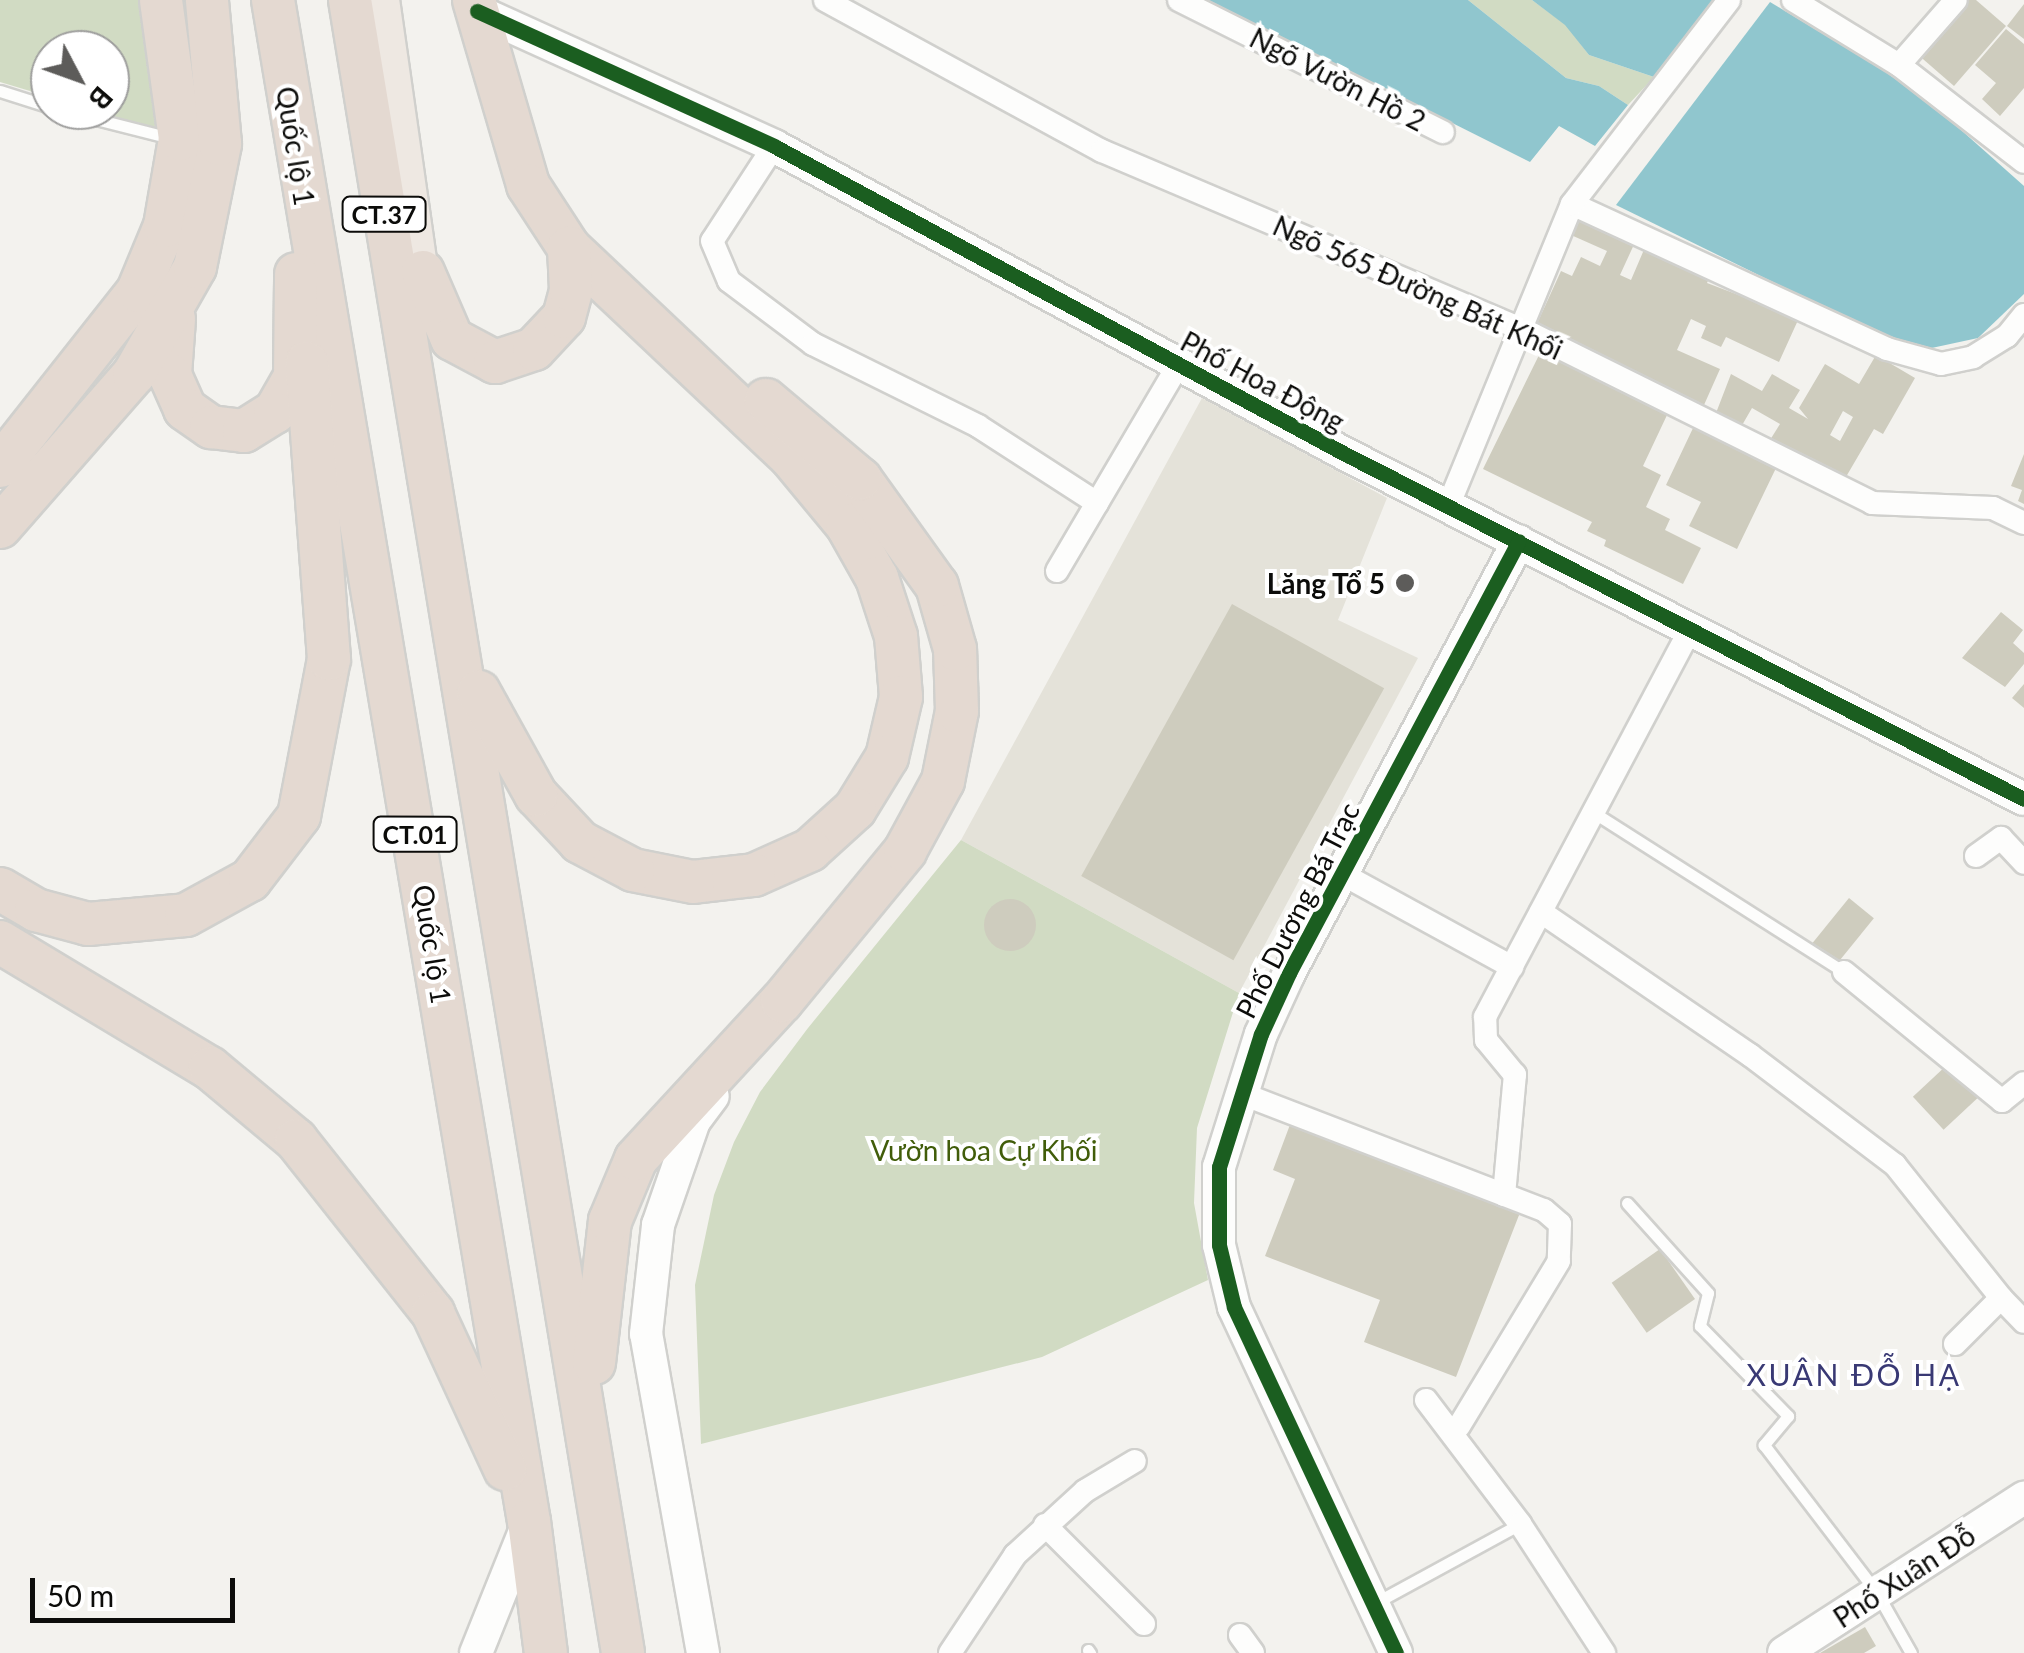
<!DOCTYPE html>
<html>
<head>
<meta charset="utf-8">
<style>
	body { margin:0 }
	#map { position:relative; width:2024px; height:1653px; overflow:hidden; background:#f3f2ee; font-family:Lato,sans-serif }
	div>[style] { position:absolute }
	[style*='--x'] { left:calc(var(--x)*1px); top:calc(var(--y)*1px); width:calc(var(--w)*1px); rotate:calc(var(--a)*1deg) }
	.built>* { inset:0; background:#e4e2d9 }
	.green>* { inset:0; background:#d1dbc3 }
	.water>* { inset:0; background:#90c6ce }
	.building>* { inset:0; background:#ceccbe; transform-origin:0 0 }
	.round { border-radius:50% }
	.roads { filter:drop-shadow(2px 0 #d0d0cd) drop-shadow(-2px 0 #d0d0cd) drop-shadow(0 2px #d0d0cd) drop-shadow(0 -2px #d0d0cd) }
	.lane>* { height:11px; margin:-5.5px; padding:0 5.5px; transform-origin:5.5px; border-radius:5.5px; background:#fdfdfc }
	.street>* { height:22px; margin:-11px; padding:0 11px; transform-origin:11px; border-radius:11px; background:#fdfdfc }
	.secondary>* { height:32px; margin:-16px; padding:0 16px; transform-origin:16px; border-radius:16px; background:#fdfdfc }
	.primary>* { height:38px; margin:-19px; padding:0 19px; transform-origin:19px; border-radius:19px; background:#eee8e2 }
	.highway>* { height:42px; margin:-21px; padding:0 21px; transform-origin:21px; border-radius:21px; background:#e4d9d1 }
	.cycleway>* { height:15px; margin:-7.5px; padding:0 7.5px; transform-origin:7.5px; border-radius:7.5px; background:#1b5e20 }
	.dots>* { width:28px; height:28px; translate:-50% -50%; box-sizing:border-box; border:5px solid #fff; border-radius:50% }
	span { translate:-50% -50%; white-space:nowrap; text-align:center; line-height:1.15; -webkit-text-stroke:8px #fff; paint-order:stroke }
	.shield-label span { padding:2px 8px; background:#fff; border:2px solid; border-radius:8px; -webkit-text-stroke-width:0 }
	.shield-label { font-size:25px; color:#0c0c0a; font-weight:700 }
	.street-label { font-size:28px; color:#0c0c0a }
	.poi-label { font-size:28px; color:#0c0c0a; font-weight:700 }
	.right { translate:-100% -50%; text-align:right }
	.park-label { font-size:28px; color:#415d0a }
	.neighbourhood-label { font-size:30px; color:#393974; letter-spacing:2.5px }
	.north { position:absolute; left:30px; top:30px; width:100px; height:100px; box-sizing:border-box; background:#fff; border:2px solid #9e9e9d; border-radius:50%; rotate:131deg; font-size:28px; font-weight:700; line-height:40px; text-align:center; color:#0c0c0a }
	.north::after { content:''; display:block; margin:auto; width:35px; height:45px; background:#5d5c5a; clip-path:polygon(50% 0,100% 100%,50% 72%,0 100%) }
	.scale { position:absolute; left:30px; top:1578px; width:205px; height:45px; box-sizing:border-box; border:5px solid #0c0c0a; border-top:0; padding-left:12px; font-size:30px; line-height:35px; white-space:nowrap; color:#0c0c0a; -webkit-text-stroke:8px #fff; paint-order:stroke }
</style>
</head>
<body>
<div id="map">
	<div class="built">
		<i style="clip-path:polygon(1202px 398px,1387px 498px,1338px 620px,1418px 658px,1239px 993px,961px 840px)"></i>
	</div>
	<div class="green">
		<i style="clip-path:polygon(0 0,141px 0,163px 132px,91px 110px,110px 110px,110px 50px,50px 50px,50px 97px,0 82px)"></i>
		<i style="clip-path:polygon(1468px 0,1532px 0,1566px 25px,1589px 55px,1654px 77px,1628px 105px,1599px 86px,1566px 78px)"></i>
		<i style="clip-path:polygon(961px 840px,1239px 993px,1197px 1128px,1194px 1203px,1208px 1280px,1042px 1357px,701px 1444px,695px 1285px,714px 1195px,734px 1142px,760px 1092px,808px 1028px)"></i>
	</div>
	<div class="water">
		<i style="clip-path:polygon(1207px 0,1468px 0,1566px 78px,1599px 86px,1628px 105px,1595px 146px,1559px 126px,1530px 162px)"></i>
		<i style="clip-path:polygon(1532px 0,1716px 0,1654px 77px,1589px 55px,1565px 25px)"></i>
		<i style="clip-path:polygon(1770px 2px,1915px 89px,2024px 186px,2024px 294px,1978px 338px,1927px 349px,1883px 336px,1616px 205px)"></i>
	</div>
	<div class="building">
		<i style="clip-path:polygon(1962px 0,1976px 0,2006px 26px,1954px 86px,1916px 53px)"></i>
		<i style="clip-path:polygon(2024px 4px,2024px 39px,2007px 26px)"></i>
		<i style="clip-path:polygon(2006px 29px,2024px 44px,2024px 88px,2000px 116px,1982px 99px,1996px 83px,1975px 65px)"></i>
		<i style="clip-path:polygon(1581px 213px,1637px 238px,1620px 275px,1631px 280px,1646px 245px,1711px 274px,1707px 283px,1799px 318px,1779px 362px,1726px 337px,1721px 347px,1701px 338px,1706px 326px,1691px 319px,1677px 350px,1720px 369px,1704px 405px,1535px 328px,1561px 271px,1572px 276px,1581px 257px,1600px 266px,1607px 251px,1571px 235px)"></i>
		<i style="clip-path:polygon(1541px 351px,1668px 413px,1643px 466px,1661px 475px,1646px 507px,1670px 519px,1665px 530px,1701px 548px,1683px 584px,1604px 546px,1606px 540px,1587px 531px,1592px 522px,1483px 469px)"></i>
		<i style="clip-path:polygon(evenodd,1876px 355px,1915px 378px,1883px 434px,1874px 429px,1843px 482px,1770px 440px,1780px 424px,1752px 408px,1741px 427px,1716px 413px,1731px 374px,1762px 391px,1772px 374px,1800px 390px,1789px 408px,1808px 419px,1799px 408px,1825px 364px,1859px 384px,1876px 355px,1843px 411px,1853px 417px,1840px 441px,1830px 435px,1843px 411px)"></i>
		<i style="clip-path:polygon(1694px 426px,1777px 466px,1737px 549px,1689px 526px,1701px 502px,1666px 485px)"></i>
		<i style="clip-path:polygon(2024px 454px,2024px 504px,2018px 501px,2022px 490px,2011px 486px)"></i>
		<i style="left:1232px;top:604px;width:174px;height:311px;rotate:29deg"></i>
		<i style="clip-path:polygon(2001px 612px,2023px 630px,2013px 643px,2024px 653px,2024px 664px,2005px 687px,1962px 658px)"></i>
		<i style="clip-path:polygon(2024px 684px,2024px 708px,2012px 698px)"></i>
		<i style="left:1849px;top:898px;width:32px;height:58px;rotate:39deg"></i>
		<i class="round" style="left:984px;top:899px;width:52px;height:52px"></i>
		<i style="left:1948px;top:1064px;width:45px;height:48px;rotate:47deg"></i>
		<i style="clip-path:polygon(1291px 1122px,1521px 1210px,1456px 1377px,1364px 1342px,1380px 1300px,1265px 1256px,1295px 1179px,1273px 1170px)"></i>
		<i style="left:1660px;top:1249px;width:61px;height:59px;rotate:55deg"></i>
		<i style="clip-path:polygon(1865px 1627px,1876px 1646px,1864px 1653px,1820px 1653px)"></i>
	</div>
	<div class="roads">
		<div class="lane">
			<i style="--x:0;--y:91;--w:52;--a:17.7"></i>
			<i style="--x:60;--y:110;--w:114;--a:14.2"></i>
			<i style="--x:1593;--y:812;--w:298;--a:32.5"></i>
			<i style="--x:1627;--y:1203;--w:121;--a:48"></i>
			<i style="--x:1708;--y:1293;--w:34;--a:104"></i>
			<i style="--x:1700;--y:1326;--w:126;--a:45.6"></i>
			<i style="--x:1788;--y:1416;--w:38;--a:130"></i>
			<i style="--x:1764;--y:1445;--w:186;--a:52.6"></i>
			<i style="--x:1877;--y:1593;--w:69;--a:60.5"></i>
			<i style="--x:1375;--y:1603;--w:165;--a:-28.6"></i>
			<i style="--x:1088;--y:1650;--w:4;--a:56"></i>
		</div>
		<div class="street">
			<i style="--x:825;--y:0;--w:315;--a:28.6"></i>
			<i style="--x:1102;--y:151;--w:458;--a:23"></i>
			<i style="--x:1524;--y:330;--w:389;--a:26.4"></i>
			<i style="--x:1872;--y:503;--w:121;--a:2.4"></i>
			<i style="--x:1993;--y:508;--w:34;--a:26"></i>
			<i style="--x:1179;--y:0;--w:295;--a:26.6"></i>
			<i style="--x:1793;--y:0;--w:124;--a:31.5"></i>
			<i style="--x:1899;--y:65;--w:158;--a:37.8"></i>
			<i style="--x:1899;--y:65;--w:86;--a:-48.8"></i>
			<i style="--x:774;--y:146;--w:113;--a:123.1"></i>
			<i style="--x:712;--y:241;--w:43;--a:67"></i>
			<i style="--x:729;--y:281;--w:105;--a:36.9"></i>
			<i style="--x:813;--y:344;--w:184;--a:26.4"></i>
			<i style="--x:978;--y:426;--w:142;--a:32.9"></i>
			<i style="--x:1572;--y:204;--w:347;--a:24.7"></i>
			<i style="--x:1887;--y:349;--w:56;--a:15.5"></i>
			<i style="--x:1941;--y:364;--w:33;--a:-12"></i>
			<i style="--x:1973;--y:357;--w:40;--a:-32"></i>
			<i style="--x:2007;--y:336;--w:27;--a:-51"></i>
			<i style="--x:1449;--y:504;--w:324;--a:-67.7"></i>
			<i style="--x:1572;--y:204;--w:257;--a:-52.4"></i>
			<i style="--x:1057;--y:571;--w:240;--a:-59.5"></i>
			<i style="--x:1976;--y:856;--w:31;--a:-36"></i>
			<i style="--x:2001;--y:838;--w:34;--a:47"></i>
			<i style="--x:1342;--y:874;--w:194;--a:28.7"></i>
			<i style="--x:1541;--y:912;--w:253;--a:34.4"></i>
			<i style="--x:1750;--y:1055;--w:182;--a:37.2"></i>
			<i style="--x:1895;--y:1165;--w:170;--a:51.4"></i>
			<i style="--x:1844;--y:972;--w:204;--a:39.2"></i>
			<i style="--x:2002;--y:1101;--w:28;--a:-39"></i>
			<i style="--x:1240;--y:1093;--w:326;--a:21.1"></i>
			<i style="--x:1544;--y:1210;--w:21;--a:41"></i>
			<i style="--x:1560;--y:1224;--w:37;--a:92"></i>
			<i style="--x:1559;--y:1261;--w:193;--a:121.2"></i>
			<i style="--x:1504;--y:1195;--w:121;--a:-84.8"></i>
			<i style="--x:1515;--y:1075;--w:45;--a:-129.6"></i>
			<i style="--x:1486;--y:1040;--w:23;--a:-92"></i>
			<i style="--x:1485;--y:1017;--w:437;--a:-62.1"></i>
			<i style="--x:1955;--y:1344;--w:65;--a:-45"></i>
			<i style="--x:2001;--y:1298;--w:33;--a:46"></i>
			<i style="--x:1426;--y:1400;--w:156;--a:52.8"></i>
			<i style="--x:1520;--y:1524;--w:154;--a:56.9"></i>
			<i style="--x:1045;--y:1525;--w:140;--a:45"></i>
			<i style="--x:1240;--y:1635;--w:22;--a:54"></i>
			<i style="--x:950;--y:1653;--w:118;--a:-56.4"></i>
			<i style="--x:1015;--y:1555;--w:95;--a:-42.4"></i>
			<i style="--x:1085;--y:1491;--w:58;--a:-31"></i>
		</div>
		<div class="secondary">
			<i style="--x:477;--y:11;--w:326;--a:24.4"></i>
			<i style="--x:774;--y:146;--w:651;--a:28.34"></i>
			<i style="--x:1347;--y:455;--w:759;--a:26.94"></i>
			<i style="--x:476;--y:1653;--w:142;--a:-68.1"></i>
			<i style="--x:703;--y:1653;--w:324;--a:-100.1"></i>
			<i style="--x:646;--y:1334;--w:110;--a:-83.7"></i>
			<i style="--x:658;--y:1225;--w:110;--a:-70.9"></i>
			<i style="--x:694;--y:1121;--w:31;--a:-53"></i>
			<i style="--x:1396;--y:1653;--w:382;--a:-115.1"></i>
			<i style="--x:1234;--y:1307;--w:64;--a:-103.6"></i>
			<i style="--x:1219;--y:1245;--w:78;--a:-90"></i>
			<i style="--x:1219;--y:1167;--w:139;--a:-72.5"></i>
			<i style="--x:1261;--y:1034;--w:67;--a:-65.3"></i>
			<i style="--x:1289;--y:973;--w:489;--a:-62"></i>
			<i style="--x:1784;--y:1653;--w:286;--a:-32.9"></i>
		</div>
		<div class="primary">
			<i style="--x:380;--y:0;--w:304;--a:81.9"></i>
		</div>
		<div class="highway">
			<i style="--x:273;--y:0;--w:1542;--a:80.45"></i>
			<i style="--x:529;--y:1521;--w:133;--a:82.7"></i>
			<i style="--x:350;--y:0;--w:1675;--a:80.62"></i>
			<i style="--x:474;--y:0;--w:193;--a:73.7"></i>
			<i style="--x:528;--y:185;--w:75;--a:56.9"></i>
			<i style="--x:569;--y:248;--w:303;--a:43.3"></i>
			<i style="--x:790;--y:456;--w:89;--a:50.4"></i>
			<i style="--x:847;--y:525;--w:61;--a:60.5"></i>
			<i style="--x:877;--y:578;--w:61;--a:71.9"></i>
			<i style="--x:896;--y:636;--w:61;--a:85.3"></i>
			<i style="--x:901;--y:697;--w:62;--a:103.1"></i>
			<i style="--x:887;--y:757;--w:61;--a:121.6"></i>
			<i style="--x:855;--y:809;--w:61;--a:137.7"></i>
			<i style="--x:810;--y:850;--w:61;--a:155.9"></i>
			<i style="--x:754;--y:875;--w:61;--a:173.5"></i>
			<i style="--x:693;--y:882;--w:61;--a:-168.7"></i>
			<i style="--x:633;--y:870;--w:60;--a:-152.2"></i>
			<i style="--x:580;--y:842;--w:64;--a:-133.1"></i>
			<i style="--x:536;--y:795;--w:118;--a:-119"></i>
			<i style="--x:423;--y:272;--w:73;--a:66.6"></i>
			<i style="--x:452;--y:339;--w:49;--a:28.1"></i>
			<i style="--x:495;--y:362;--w:41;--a:-18.4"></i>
			<i style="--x:534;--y:349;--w:44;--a:-46.8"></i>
			<i style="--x:564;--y:317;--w:28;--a:-75"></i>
			<i style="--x:571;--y:290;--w:42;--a:-92.7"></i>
			<i style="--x:174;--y:319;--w:56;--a:94.1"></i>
			<i style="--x:170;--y:375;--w:37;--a:66"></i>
			<i style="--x:185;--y:409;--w:32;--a:35"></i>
			<i style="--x:211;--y:427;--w:33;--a:7"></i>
			<i style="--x:244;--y:431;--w:36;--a:-32"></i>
			<i style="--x:275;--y:412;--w:40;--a:-60.3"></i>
			<i style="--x:295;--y:377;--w:103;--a:-89.4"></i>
			<i style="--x:0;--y:466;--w:223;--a:-51.7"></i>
			<i style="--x:138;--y:291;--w:70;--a:-67.4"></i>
			<i style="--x:165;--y:226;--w:88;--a:-80.2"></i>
			<i style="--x:180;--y:139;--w:140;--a:-97.8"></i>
			<i style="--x:0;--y:527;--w:203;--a:-48.8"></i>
			<i style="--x:134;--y:374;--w:123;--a:-60.3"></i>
			<i style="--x:195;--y:267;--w:126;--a:-78.5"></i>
			<i style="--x:220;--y:144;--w:145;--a:-95.2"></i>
			<i style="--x:0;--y:889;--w:42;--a:30.3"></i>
			<i style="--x:36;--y:910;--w:54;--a:15.1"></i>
			<i style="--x:88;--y:924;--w:98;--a:-5.2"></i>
			<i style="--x:186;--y:915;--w:73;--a:-28.7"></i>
			<i style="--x:250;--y:880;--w:81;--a:-52.6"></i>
			<i style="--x:299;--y:816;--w:160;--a:-79.2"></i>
			<i style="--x:329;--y:659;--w:297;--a:-94.3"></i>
			<i style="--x:0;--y:942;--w:245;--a:31"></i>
			<i style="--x:210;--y:1068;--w:112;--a:39.9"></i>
			<i style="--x:296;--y:1140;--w:221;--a:51.6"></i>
			<i style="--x:433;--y:1313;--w:172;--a:65.2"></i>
			<i style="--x:594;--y:1363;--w:143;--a:-83.6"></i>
			<i style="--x:610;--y:1221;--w:67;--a:-67.2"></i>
			<i style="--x:636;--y:1159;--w:215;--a:-47.3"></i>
			<i style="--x:782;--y:1001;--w:194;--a:-50.6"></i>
			<i style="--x:905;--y:851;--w:80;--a:-61.5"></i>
			<i style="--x:943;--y:781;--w:71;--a:-78.7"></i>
			<i style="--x:957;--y:711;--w:62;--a:-91.8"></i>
			<i style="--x:955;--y:649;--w:66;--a:-105.9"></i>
			<i style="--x:937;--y:586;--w:132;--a:-125.7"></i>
			<i style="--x:860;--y:479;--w:123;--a:-140"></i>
		</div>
	</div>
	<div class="cycleway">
		<i style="--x:477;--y:11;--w:326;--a:24.4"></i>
		<i style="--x:774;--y:146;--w:651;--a:28.34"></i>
		<i style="--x:1347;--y:455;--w:759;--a:26.94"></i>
		<i style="--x:1396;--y:1653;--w:382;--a:-115.1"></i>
		<i style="--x:1234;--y:1307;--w:64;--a:-103.6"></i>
		<i style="--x:1219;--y:1245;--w:78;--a:-90"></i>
		<i style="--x:1219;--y:1167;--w:139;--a:-72.5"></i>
		<i style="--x:1261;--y:1034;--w:67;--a:-65.3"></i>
		<i style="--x:1289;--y:973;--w:489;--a:-62"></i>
	</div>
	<div class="dots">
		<i style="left:1405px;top:583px;background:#5d5c5a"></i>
	</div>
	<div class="shield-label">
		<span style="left:384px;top:214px">CT.37</span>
		<span style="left:415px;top:834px">CT.01</span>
	</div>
	<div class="street-label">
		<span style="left:1338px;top:79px;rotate:27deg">Ngõ Vườn Hồ 2</span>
		<span style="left:296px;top:146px;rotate:81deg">Quốc lộ 1</span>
		<span style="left:1418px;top:287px;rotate:24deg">Ngõ 565 Đường Bát Khối</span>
		<span style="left:1263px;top:381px;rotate:28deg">Phố Hoa Động</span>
		<span style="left:1297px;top:910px;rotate:-63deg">Phố Dương Bá Trạc</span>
		<span style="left:433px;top:944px;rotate:81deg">Quốc lộ 1</span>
		<span style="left:1904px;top:1576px;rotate:-33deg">Phố Xuân Đỗ</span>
	</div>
	<div class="poi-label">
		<span class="right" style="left:1385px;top:583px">Lăng Tổ 5</span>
	</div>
	<div class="park-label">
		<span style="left:984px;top:1150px">Vườn hoa Cự Khối</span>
	</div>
	<div class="neighbourhood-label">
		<span style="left:1854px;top:1374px">XUÂN ĐỖ HẠ</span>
	</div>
	<div class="north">B</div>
	<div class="scale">50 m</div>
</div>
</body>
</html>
